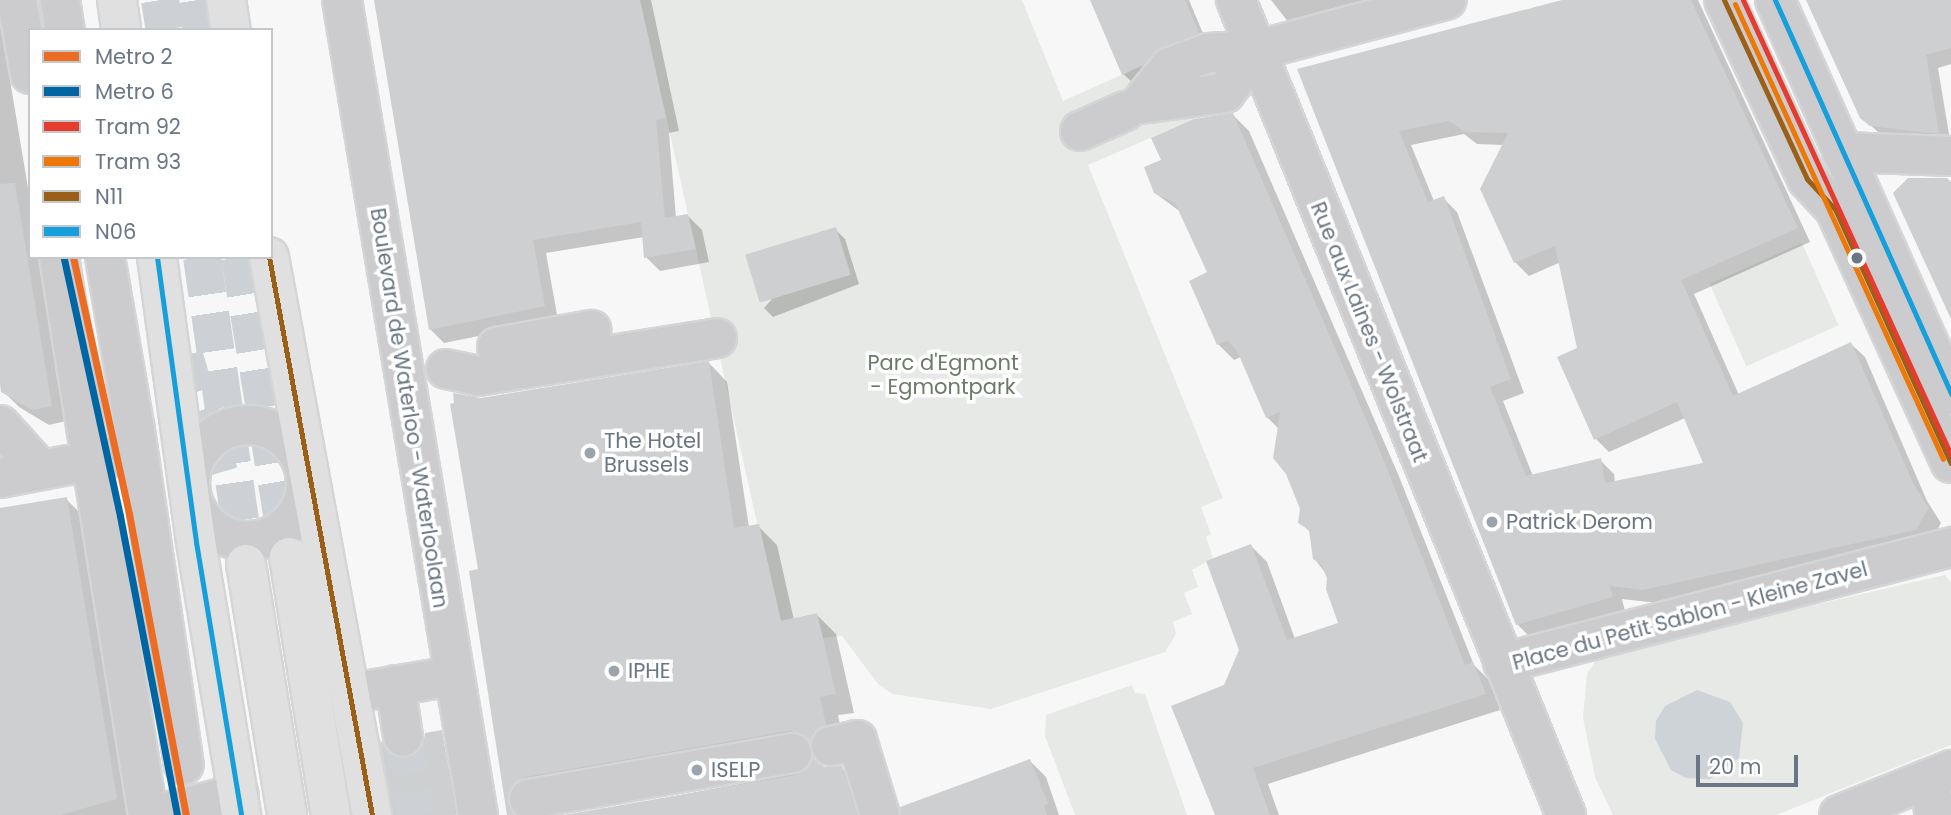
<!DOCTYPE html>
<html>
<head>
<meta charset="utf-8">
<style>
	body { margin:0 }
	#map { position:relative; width:1951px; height:815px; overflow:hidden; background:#f7f7f7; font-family:Poppins,sans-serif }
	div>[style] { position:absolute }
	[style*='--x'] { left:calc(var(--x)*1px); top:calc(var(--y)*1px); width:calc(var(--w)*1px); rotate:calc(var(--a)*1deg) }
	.green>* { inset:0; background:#e6e9e5; transform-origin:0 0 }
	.water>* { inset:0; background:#cdd3d6 }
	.shadow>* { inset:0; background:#0003 }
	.building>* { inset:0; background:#cecfd0; transform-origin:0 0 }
	.minor-tunnel>* { height:38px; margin-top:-19px; transform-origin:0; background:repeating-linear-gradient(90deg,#cdd0d4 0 38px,transparent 0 57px) }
	.highway-tunnel>* { height:38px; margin-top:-19px; transform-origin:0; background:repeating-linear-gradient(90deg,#cdd0d4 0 38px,transparent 0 57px) }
	.roads { filter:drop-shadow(2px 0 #d4d5d6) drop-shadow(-2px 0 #d4d5d6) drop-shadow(0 2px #d4d5d6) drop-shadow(0 -2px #d4d5d6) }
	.minor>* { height:38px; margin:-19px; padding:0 19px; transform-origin:19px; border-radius:19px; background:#ccccce }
	.minor>.ring { margin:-19px; padding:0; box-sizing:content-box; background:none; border:38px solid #ccccce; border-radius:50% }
	.major>* { height:38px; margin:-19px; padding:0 19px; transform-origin:19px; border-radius:19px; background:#e0e0e1 }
	.highway>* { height:38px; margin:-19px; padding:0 19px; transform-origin:19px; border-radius:19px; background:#e0e0e1 }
	.bus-1>* { height:5px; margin:-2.5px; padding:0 2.5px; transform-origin:2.5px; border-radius:2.5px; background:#9b6018 }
	.bus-2>* { height:5px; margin:-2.5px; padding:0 2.5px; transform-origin:2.5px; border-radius:2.5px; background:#169fdb }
	.tram-1>* { height:5px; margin:-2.5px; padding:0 2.5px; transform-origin:2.5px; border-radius:2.5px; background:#e43c2e }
	.tram-2>* { height:5px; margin:-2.5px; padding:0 2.5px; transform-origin:2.5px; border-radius:2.5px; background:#ed7807 }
	.metro-1>* { height:7px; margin:-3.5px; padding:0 3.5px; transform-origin:3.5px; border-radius:3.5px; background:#ed6c23 }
	.metro-2>* { height:7px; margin:-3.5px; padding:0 3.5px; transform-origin:3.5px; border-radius:3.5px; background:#0066a3 }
	.dots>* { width:19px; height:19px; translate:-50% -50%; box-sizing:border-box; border:4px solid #fff; border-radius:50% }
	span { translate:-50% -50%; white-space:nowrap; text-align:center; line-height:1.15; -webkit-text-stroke:7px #fff; paint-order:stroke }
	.street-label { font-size:21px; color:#6a7683 }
	.park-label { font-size:21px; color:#6b7b68 }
	.poi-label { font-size:21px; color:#6a7683 }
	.left { translate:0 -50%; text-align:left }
	.legend { position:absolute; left:28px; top:28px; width:245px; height:231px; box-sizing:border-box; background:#fff; border:2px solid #c3c8cd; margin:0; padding:9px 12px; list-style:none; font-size:21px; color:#6a7683 }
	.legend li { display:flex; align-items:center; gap:14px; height:35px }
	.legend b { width:35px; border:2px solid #c3c8cd }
	.scale { position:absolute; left:1696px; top:755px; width:102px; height:32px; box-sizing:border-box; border:4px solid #6a7683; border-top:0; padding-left:9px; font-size:21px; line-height:24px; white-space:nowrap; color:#6a7683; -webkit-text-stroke:5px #fff; paint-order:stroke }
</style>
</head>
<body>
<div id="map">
	<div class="green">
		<i style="clip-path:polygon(640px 0,1022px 0,1063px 101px,1202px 39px,1229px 104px,1088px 165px,1223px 498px,1201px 507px,1211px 534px,1206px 537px,1213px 558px,1192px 570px,1198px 587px,1184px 593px,1192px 614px,1173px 622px,1176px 634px,1165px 652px,991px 709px,893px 694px,878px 684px,842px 636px,823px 638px,817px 613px,779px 621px)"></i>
		<i style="left:1802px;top:243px;width:90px;height:101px;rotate:66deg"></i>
		<i style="clip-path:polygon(1945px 575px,1951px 583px,1951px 745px,1776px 815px,1613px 815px,1595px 777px,1583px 718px,1587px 674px,1600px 654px)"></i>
		<i style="clip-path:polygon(1132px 685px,1135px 693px,1145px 694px,1187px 815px,1075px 815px,1045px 736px,1046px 715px)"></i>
	</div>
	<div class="water">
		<i style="clip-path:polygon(1697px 690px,1730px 702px,1743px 723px,1739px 758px,1710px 779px,1686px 778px,1671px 770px,1655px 739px,1656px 721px,1665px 706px)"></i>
	</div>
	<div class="shadow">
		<i style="clip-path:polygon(376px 0,651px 0,679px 131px,669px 133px,676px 218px,688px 216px,702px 230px,709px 262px,660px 271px,646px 257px,644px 237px,546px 253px,558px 320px,444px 343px,431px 330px)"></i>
		<i style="clip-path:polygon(1092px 0,1189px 0,1207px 43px,1133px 83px,1123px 74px)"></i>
		<i style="clip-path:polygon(1271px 0,1399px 0,1293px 28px)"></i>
		<i style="clip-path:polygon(evenodd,1568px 0,1698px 0,1810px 242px,1694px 294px,1739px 395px,1851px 344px,1865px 357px,1927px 501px,1941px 523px,1930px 544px,1658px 603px,1622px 599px,1625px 611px,1531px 638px,1517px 624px,1300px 70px,1568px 0,1464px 134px,1477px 144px,1504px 145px,1515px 262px,1529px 276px,1561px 262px,1596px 439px,1609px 452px,1685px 418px,1705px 465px,1615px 483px,1614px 474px,1600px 460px,1533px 476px,1503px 401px,1524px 393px,1457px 212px,1443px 198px,1434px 201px,1411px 145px,1464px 134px)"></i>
		<i style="clip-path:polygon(1808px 0,1951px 0,1951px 64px,1938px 68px,1951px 146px,1885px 138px,1861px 117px)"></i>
		<i style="clip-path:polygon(0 20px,30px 200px,30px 257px,39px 257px,66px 421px,49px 425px,19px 407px,3px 391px,0 372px)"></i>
		<i style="clip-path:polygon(1233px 115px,1249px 131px,1398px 474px,1474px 665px,1489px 680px,1500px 710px,1268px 784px,1279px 815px,1217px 815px,1173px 707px,1225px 686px,1241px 650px,1251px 546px,1267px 562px,1295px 639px,1340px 625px,1329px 578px,1314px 558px,1311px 533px,1300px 522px,1302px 508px,1279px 429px,1267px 417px,1241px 357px,1234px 360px,1218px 344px,1210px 273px,1182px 213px,1155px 193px,1163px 161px)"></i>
		<i style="clip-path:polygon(835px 229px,845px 239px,859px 284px,773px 317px,764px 308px)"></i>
		<i style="clip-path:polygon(709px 363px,727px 382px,749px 527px,758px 526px,777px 545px,794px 620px,817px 615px,836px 634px,854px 713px,838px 715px,844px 744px,511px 815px,471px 572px,480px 571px,481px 399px)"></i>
		<i style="clip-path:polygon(66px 499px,91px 524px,139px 815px,0 815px,0 510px)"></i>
		<i style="clip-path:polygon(441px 732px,458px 814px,394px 815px,394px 758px,408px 759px)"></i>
		<i style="clip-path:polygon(1030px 761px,1046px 777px,1059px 815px,936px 815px)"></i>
		<i style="clip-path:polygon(823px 768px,841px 768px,861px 787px,871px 815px,575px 815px)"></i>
	</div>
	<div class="building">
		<i style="clip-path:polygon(374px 0,640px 0,666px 118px,656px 120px,665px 218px,688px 214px,696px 249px,644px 258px,641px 222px,533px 240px,545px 306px,429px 330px)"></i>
		<i style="clip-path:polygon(1090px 0,1185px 0,1199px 33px,1162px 47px,1143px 65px,1122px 75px)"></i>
		<i style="clip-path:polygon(evenodd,1562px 0,1691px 0,1798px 228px,1681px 280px,1733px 396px,1851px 342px,1914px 485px,1929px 508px,1916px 530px,1643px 590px,1610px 586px,1613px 597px,1516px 625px,1297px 69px,1562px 0,1449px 121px,1465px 132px,1508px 133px,1480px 189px,1514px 263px,1555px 246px,1577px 348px,1557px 357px,1594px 440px,1677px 402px,1703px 463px,1605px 483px,1601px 458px,1526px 476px,1490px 387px,1511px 379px,1444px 196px,1428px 202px,1399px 131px,1449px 121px)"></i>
		<i style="clip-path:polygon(1806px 0,1951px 0,1951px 48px,1926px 55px,1939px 134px,1870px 126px,1860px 118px)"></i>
		<i style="clip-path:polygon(1233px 113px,1382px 456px,1465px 665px,1473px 662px,1486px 694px,1253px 768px,1270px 815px,1215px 815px,1171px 706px,1224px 685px,1239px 650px,1206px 561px,1251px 544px,1287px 640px,1338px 623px,1326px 589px,1327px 578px,1321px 564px,1313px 559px,1309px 530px,1298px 523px,1300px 509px,1286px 474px,1273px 458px,1280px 412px,1266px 418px,1238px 353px,1228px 340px,1217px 345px,1189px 281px,1207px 272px,1175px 203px,1154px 193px,1144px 167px,1161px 160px,1151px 138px,1194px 119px)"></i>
		<i style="clip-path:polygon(1908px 178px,1947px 178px,1951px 182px,1951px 319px,1893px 193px)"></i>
		<i style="clip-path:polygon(15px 183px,52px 406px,32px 410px,1px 392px,0 383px,0 184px)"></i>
		<i style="left:836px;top:227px;width:50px;height:95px;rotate:73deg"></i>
		<i style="clip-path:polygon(709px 361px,734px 528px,759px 524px,781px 621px,817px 613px,836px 694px,820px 697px,826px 725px,810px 741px,800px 733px,788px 731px,525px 777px,509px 791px,508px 803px,515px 815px,507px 815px,469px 571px,478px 569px,450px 404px,454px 403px,453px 393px,481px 398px)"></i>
		<i style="clip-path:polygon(67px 497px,117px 799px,60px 815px,0 815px,0 508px)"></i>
		<i style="clip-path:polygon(442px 730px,456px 815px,393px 815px,380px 740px,395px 756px,407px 757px,423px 744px,425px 733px)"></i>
		<i style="clip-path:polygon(813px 757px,824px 767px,842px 766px,857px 815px,564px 815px,796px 775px,807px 769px)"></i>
		<i style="clip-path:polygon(1030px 759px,1048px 804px,1044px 806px,1047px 815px,901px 815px,900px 807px)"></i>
	</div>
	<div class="minor-tunnel">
		<i style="--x:403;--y:736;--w:80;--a:80.7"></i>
	</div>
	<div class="highway-tunnel">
		<i style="--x:160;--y:0;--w:30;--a:81"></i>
		<i style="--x:197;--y:0;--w:30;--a:81"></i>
		<i style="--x:202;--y:257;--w:310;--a:81.8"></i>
		<i style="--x:240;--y:257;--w:304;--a:80.7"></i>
		<i style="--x:184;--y:356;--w:122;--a:73.3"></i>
	</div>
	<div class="roads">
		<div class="minor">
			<i style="--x:17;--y:0;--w:75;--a:80"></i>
			<i style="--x:60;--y:0;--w:30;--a:81"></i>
			<i style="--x:342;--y:0;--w:826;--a:80.53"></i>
			<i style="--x:1236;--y:0;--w:879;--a:67.96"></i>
			<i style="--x:1724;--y:0;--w:197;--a:65.1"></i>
			<i style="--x:1807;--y:179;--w:41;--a:47"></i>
			<i style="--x:1835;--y:209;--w:279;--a:65.5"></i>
			<i style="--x:1775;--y:0;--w:432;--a:65.9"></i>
			<i style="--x:1140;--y:104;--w:48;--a:-51"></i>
			<i style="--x:1170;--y:67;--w:40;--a:-20.2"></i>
			<i style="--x:1208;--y:53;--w:50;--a:-3.4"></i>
			<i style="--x:1258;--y:50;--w:195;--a:-14.9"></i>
			<i style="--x:1140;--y:104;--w:86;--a:-7.4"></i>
			<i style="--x:1225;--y:93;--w:54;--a:-52.5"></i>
			<i style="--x:1080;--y:131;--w:49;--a:-24"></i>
			<i style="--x:1842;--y:152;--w:109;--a:2.1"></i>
			<i style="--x:59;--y:257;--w:565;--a:80.94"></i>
			<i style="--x:105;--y:257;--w:176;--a:80.2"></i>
			<i style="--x:135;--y:430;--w:338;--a:81.7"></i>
			<i style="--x:497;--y:347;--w:96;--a:-10.3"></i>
			<i style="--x:446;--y:369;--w:33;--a:12"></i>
			<i style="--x:478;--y:376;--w:242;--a:-9"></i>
			<i class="ring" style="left:190px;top:425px;width:78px;height:78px"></i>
			<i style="--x:0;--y:425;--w:58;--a:47.8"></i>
			<i style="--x:0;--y:478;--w:117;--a:-10.8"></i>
			<i style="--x:1503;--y:663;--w:463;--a:-14.5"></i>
			<i style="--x:395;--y:685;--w:52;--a:81.1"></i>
			<i style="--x:352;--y:693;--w:102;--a:-9.6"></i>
			<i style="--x:831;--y:746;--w:27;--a:-13"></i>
			<i style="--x:857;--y:740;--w:78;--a:73"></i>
			<i style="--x:1929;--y:779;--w:36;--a:81"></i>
			<i style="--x:529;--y:799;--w:267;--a:-9.9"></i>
			<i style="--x:154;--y:815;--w:87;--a:-14"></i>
			<i style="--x:1839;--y:815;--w:121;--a:-21.9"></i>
		</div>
		<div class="major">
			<i style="--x:117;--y:0;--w:30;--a:82"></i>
			<i style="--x:226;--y:0;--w:30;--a:81"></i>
			<i style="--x:157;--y:257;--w:288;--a:82.2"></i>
			<i style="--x:196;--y:542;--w:277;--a:80.6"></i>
			<i style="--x:269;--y:257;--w:567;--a:79.54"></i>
		</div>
		<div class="highway">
			<i style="--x:289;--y:557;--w:261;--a:80.8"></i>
			<i style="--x:246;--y:564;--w:254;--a:80.7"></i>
		</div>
	</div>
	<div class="bus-1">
		<i style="--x:1724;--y:0;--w:197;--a:65.1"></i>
		<i style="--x:1807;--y:179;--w:41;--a:47"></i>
		<i style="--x:1835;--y:209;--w:279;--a:65.5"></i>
		<i style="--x:269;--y:257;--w:567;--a:79.54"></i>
	</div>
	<div class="bus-2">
		<i style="--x:1775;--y:0;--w:432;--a:65.9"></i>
		<i style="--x:157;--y:257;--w:288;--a:82.2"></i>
		<i style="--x:196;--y:542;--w:277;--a:80.6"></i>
	</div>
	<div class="tram-1">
		<i style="--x:1743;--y:0;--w:500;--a:65.43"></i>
	</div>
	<div class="tram-2">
		<i style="--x:1735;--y:4;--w:500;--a:65.43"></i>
	</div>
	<div class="metro-1">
		<i style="--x:73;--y:257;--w:263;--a:77.7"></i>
		<i style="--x:129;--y:514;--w:306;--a:79.3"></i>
	</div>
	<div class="metro-2">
		<i style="--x:64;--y:259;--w:263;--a:77.7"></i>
		<i style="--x:120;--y:516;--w:304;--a:79.2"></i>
	</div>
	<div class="dots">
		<i style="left:1857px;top:258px;background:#6a7683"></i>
		<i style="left:590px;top:453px;background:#9ba3ac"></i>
		<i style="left:1492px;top:522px;background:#9ba3ac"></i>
		<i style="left:614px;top:671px;background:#9ba3ac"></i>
		<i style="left:697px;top:770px;background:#9ba3ac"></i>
	</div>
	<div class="street-label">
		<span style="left:1369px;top:332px;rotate:68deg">Rue aux Laines - Wolstraat</span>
		<span style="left:409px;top:408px;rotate:81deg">Boulevard de Waterloo - Waterloolaan</span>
		<span style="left:1690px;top:616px;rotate:-15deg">Place du Petit Sablon - Kleine Zavel</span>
	</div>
	<div class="park-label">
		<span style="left:943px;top:375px">Parc d'Egmont<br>- Egmontpark</span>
	</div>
	<div class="poi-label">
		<span class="left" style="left:604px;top:453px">The Hotel<br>Brussels</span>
		<span class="left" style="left:1506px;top:522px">Patrick Derom</span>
		<span class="left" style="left:628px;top:671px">IPHE</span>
		<span class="left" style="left:711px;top:770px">ISELP</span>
	</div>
	<ul class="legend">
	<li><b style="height:9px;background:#ed6c23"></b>Metro 2</li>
	<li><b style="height:9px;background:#0066a3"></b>Metro 6</li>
	<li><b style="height:9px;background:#e43c2e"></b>Tram 92</li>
	<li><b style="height:9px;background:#ed7807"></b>Tram 93</li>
	<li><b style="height:9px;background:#9b6018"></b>N11</li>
	<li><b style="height:9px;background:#169fdb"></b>N06</li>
	</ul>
	<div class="scale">20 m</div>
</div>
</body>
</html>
